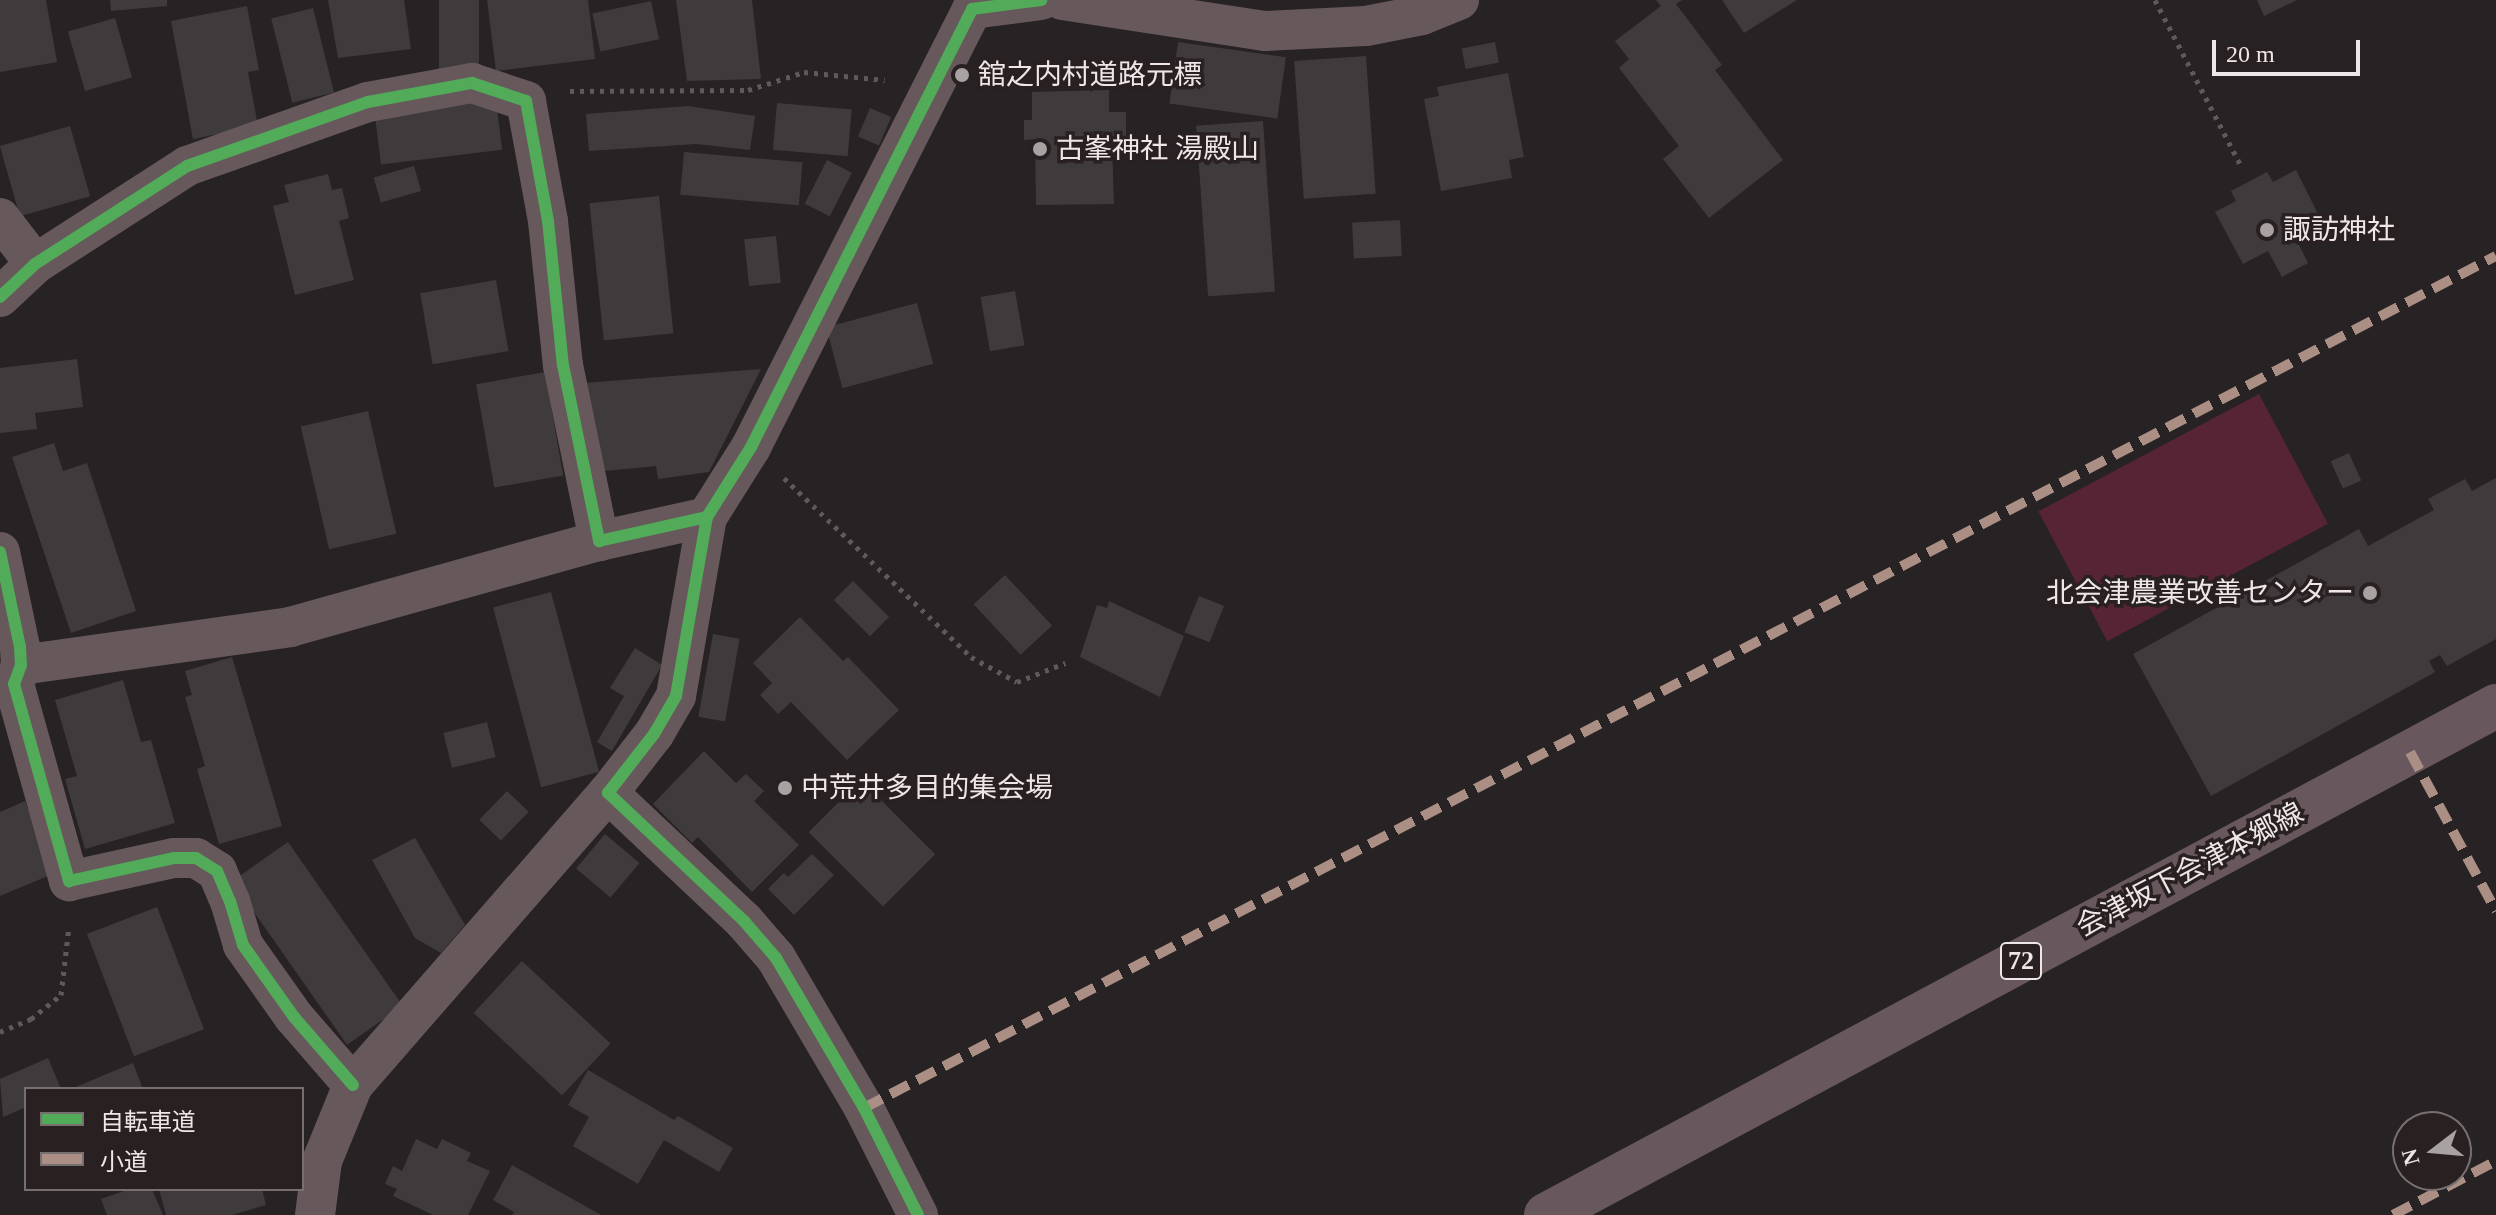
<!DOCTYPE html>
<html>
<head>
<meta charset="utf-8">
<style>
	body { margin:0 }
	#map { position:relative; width:2496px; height:1215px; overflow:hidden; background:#272223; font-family:"Times New Roman","Noto Sans JP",serif }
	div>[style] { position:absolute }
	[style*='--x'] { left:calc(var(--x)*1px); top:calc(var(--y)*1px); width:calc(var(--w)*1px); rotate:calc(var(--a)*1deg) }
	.green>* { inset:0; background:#562435; transform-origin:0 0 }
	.building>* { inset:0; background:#3f3b3d; transform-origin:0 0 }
	.path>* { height:5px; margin-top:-2.5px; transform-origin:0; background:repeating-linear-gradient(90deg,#62585a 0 4px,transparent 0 10px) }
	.street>* { height:40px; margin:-20px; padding:0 20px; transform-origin:20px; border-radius:20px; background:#67585c }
	.primary>* { height:44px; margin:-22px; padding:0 22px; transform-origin:22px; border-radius:22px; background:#68585d }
	.quiet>* { height:10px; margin-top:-5px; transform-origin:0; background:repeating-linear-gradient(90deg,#ac8f84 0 20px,transparent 0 30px) }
	.cycleway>* { height:12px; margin:-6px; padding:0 6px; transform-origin:6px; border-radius:6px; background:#51ab58 }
	.dots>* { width:22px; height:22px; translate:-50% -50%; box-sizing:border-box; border:4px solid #292022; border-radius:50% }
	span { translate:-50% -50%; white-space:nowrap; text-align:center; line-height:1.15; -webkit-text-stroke:7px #292022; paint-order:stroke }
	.shield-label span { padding:2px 6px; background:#292022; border:2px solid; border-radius:6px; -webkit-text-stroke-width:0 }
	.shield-label { font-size:26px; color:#ede7e8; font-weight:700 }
	.poi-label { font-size:28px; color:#ede7e8 }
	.left { translate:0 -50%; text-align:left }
	.right { translate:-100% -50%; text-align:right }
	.street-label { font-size:28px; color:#ede7e8 }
	.legend { position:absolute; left:24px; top:1087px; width:280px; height:104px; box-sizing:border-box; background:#292022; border:2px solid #777071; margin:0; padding:10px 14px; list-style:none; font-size:24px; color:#ede7e8 }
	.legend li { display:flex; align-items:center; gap:16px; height:40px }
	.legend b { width:40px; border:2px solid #777071 }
	.north { position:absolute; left:2392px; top:1111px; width:80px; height:80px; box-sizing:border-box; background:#292022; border:2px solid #777071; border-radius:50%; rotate:254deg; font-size:22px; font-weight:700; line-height:32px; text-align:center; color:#ede7e8 }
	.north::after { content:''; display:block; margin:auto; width:28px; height:36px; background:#a8a2a3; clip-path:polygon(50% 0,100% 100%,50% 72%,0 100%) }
	.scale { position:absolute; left:2212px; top:40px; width:148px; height:36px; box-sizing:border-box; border:4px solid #ede7e8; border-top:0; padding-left:10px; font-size:24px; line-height:28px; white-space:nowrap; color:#ede7e8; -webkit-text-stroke:6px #292022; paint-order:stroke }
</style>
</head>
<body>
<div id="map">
	<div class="green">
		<i style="left:2259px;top:394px;width:147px;height:250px;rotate:62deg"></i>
	</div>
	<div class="building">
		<i style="clip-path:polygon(0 0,46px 0,57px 62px,0 72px)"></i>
		<i style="clip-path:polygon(110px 0,167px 0,167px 6px,111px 11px)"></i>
		<i style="clip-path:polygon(328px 0,404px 0,411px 49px,338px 58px)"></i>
		<i style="left:439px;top:0;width:40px;height:71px"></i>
		<i style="clip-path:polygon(487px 0,588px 0,595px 59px,496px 71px)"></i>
		<i style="clip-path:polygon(676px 0,752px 0,761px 79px,687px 81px)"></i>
		<i style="clip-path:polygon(1656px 0,1682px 0,1676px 4px,1722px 65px,1715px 70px,1783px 160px,1709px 218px,1663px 159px,1679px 146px,1619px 68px,1629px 59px,1615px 41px,1661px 6px)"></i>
		<i style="clip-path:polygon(1722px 0,1797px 0,1744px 33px)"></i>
		<i style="clip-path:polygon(2257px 0,2297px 0,2264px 16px)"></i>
		<i style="left:651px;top:1px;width:39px;height:60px;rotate:78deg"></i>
		<i style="clip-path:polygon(247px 6px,259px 70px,248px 72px,258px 126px,193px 139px,171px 21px)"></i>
		<i style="left:313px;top:8px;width:87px;height:43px;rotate:76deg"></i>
		<i style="left:115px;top:18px;width:62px;height:49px;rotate:74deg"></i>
		<i style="left:1178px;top:42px;width:109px;height:62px;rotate:8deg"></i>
		<i style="left:1495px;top:42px;width:21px;height:34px;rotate:79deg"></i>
		<i style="left:1366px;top:56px;width:138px;height:72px;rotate:86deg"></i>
		<i style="clip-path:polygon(1508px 73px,1524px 157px,1509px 160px,1512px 178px,1441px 191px,1424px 99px,1439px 96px,1437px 87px)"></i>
		<i style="clip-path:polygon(1109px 90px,1109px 112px,1126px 112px,1126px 143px,1112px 143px,1114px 204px,1036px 205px,1035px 139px,1024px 140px,1024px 120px,1032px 120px,1032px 92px)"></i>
		<i style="left:496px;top:100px;width:50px;height:122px;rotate:83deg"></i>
		<i style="left:777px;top:103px;width:75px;height:47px;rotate:5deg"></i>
		<i style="clip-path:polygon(688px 106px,755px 116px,750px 150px,696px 144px,589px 151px,586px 114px)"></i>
		<i style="left:870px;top:108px;width:23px;height:31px;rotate:23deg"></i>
		<i style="left:1263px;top:121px;width:171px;height:67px;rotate:86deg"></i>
		<i style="left:70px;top:126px;width:73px;height:73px;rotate:74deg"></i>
		<i style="left:684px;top:152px;width:119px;height:43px;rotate:5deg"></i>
		<i style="left:827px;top:160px;width:28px;height:49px;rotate:27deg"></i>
		<i style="left:414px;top:166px;width:26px;height:42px;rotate:74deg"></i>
		<i style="clip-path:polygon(2296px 170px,2322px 222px,2295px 237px,2308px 263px,2282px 277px,2268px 251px,2243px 264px,2215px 212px,2236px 201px,2231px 191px,2267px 172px,2273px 182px)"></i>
		<i style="clip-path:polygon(328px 174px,332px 190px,342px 188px,349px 218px,339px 221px,354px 280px,295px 295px,273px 206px,289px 202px,284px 185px)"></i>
		<i style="left:659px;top:196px;width:138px;height:70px;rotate:84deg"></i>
		<i style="left:1400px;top:220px;width:36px;height:48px;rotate:87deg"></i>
		<i style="left:776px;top:236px;width:47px;height:32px;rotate:84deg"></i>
		<i style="left:496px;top:280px;width:72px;height:77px;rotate:80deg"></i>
		<i style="left:1015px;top:291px;width:55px;height:35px;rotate:80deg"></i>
		<i style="left:917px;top:303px;width:63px;height:94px;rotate:75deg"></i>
		<i style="clip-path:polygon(77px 359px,83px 407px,35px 413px,37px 429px,0 433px,0 368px)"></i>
		<i style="clip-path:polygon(761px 369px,709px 472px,658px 479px,656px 466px,594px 472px,584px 383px)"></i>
		<i style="left:545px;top:372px;width:105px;height:70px;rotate:80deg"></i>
		<i style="left:368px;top:411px;width:126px;height:69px;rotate:77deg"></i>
		<i style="clip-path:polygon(54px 443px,63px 471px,87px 463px,136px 611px,71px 633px,12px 457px)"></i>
		<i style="left:2349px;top:453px;width:30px;height:20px;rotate:66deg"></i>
		<i style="clip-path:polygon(2496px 478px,2496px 639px,2447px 666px,2440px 655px,2429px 661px,2435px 672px,2211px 796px,2133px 654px,2359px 529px,2368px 546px,2434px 510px,2428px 499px,2465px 479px,2472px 491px)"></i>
		<i style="left:1005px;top:575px;width:69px;height:43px;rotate:47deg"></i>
		<i style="left:853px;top:581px;width:51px;height:27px;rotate:45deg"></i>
		<i style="left:551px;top:592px;width:186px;height:60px;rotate:75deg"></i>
		<i style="left:1199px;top:596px;width:27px;height:39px;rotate:22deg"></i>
		<i style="clip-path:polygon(1109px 601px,1184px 636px,1160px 697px,1080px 657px,1097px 605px,1107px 608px)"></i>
		<i style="clip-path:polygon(800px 617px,843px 661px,848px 657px,899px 710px,847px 760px,791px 702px,778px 714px,760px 695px,772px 683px,753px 663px)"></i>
		<i style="left:713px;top:634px;width:27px;height:84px;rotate:10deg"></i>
		<i style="clip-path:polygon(635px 648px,662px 665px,612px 751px,597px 742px,624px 696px,610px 688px)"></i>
		<i style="clip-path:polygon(232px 657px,282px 826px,219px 844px,197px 769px,205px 766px,185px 697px,192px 695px,185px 671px)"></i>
		<i style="clip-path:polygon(123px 680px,141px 742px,151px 740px,175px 823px,85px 849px,65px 779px,77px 776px,55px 700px)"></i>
		<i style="left:487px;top:722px;width:36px;height:45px;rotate:76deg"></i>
		<i style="clip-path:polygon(704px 751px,736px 783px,746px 774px,764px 791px,754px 801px,799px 845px,752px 892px,698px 837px,692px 843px,653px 804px)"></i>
		<i style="left:861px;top:780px;width:105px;height:74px;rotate:45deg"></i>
		<i style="left:507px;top:791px;width:30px;height:40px;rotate:44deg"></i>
		<i style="clip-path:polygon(25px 801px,55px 873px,0 896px,0 812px)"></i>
		<i style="left:605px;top:834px;width:45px;height:45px;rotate:40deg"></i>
		<i style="clip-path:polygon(415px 838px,465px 925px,441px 953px,415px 938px,372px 860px)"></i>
		<i style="left:288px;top:842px;width:200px;height:68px;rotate:55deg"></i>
		<i style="clip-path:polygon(812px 854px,834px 875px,794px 915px,768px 889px,784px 873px,788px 877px)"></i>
		<i style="left:157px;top:907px;width:131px;height:75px;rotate:69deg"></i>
		<i style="left:522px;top:961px;width:121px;height:71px;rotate:43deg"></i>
		<i style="clip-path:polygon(48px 1058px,61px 1089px,26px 1089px,26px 1107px,3px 1117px,0 1079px)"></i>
		<i style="clip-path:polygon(133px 1063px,143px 1089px,71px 1089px)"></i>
		<i style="clip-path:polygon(588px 1070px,674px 1120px,678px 1116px,733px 1148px,719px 1172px,664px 1140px,638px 1184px,573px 1146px,589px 1117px,568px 1105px)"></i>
		<i style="clip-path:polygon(416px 1139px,437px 1149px,442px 1139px,471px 1153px,467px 1161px,490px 1171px,468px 1215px,433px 1215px,393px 1196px,397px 1189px,385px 1184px,393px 1166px,402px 1171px)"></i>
		<i style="clip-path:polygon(512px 1165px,601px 1215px,512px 1215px,514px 1212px,493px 1200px)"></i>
		<i style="clip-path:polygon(130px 1189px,152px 1189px,163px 1215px,107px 1215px,101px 1199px)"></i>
		<i style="clip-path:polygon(159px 1189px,262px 1189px,266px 1205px,232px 1215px,166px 1215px)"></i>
	</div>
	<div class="path">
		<i style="--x:2155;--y:0;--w:185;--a:62.6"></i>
		<i style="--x:570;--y:91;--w:178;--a:-0.3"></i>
		<i style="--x:748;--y:90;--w:59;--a:-17.8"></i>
		<i style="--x:804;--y:72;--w:81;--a:5.6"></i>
		<i style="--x:784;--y:478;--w:259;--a:43.7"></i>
		<i style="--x:971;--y:657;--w:52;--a:28.5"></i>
		<i style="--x:1017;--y:682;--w:52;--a:-21.6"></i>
		<i style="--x:0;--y:1032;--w:34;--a:-23"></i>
		<i style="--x:31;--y:1019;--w:38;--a:-39"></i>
		<i style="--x:61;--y:995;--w:69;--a:-83.4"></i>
	</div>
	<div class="street">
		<i style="--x:1062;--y:0;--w:205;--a:8.7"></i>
		<i style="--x:1265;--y:31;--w:101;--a:-2.8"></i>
		<i style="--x:1366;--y:26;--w:57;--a:-11.1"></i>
		<i style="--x:1422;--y:15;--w:40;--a:-22"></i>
		<i style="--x:0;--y:218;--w:58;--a:52.7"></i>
		<i style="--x:0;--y:297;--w:48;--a:-43.3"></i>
		<i style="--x:35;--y:264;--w:181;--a:-32.8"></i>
		<i style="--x:187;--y:166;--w:192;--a:-19.5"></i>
		<i style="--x:368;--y:102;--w:106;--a:-10.4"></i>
		<i style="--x:472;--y:83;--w:57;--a:18.4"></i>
		<i style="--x:526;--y:101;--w:122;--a:79.6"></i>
		<i style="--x:548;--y:221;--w:145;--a:84.1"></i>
		<i style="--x:563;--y:365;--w:180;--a:78.4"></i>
		<i style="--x:599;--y:541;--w:111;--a:-12.5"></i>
		<i style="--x:0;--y:552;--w:97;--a:78.1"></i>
		<i style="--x:20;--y:647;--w:18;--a:87"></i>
		<i style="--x:21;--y:665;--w:20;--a:110"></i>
		<i style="--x:14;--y:684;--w:205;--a:74.4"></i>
		<i style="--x:69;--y:881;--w:107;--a:-12.4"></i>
		<i style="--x:174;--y:858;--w:22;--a:0"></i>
		<i style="--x:196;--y:858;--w:25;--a:32"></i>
		<i style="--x:217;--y:871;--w:33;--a:67"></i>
		<i style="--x:230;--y:901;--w:46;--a:73.5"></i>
		<i style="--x:243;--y:945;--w:88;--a:54.7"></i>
		<i style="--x:294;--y:1017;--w:90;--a:49.1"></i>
		<i style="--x:21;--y:665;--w:272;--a:-8"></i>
		<i style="--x:290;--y:627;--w:321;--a:-15.6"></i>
		<i style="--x:315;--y:1215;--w:54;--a:-82.6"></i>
		<i style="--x:322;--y:1161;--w:82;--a:-67.8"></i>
		<i style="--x:353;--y:1085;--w:388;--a:-48.9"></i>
		<i style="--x:918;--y:1215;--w:120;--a:-116.8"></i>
		<i style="--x:864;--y:1108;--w:174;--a:-120.4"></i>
		<i style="--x:776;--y:958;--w:49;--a:-130.9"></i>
		<i style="--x:744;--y:921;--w:187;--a:-136.7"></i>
		<i style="--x:608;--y:793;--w:75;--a:-52.1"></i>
		<i style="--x:654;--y:734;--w:44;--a:-59.9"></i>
		<i style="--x:676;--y:696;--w:182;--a:-80.2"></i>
		<i style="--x:707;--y:517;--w:83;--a:-57.8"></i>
		<i style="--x:751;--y:447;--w:491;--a:-63.2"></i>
		<i style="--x:972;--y:9;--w:70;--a:-7.4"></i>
	</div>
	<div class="primary">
		<i style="--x:1546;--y:1215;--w:1078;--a:-28.18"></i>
	</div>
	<div class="quiet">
		<i style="--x:2410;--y:752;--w:181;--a:61.6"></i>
		<i style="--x:864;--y:1108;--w:1841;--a:-27.57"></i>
		<i style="--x:2393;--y:1215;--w:116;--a:-27.7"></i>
	</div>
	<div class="cycleway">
		<i style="--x:0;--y:297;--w:48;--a:-43.3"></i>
		<i style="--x:35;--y:264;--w:181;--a:-32.8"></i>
		<i style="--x:187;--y:166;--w:192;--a:-19.5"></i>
		<i style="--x:368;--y:102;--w:106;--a:-10.4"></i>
		<i style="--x:472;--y:83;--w:57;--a:18.4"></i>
		<i style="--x:526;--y:101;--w:122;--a:79.6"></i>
		<i style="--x:548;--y:221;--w:145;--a:84.1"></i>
		<i style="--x:563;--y:365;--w:180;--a:78.4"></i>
		<i style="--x:599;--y:541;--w:111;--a:-12.5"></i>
		<i style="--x:0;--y:552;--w:97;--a:78.1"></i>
		<i style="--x:20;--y:647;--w:18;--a:87"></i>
		<i style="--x:21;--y:665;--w:20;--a:110"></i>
		<i style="--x:14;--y:684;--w:205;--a:74.4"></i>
		<i style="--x:69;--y:881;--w:107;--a:-12.4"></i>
		<i style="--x:174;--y:858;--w:22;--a:0"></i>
		<i style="--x:196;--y:858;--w:25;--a:32"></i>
		<i style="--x:217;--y:871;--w:33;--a:67"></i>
		<i style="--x:230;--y:901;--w:46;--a:73.5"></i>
		<i style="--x:243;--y:945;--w:88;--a:54.7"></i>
		<i style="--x:294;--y:1017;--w:90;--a:49.1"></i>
		<i style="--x:918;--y:1215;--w:120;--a:-116.8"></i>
		<i style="--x:864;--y:1108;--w:174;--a:-120.4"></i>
		<i style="--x:776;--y:958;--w:49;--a:-130.9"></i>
		<i style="--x:744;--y:921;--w:187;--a:-136.7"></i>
		<i style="--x:608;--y:793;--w:75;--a:-52.1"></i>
		<i style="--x:654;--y:734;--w:44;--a:-59.9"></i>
		<i style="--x:676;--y:696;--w:182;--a:-80.2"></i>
		<i style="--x:707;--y:517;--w:83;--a:-57.8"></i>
		<i style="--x:751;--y:447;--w:491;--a:-63.2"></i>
		<i style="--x:972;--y:9;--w:70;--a:-7.4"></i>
	</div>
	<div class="dots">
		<i style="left:962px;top:75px;background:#a8a2a3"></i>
		<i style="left:1040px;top:149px;background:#a8a2a3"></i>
		<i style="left:2267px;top:230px;background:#a8a2a3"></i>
		<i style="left:2370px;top:593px;background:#a8a2a3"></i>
		<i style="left:785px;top:788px;background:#a8a2a3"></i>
	</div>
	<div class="shield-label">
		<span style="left:2021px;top:961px">72</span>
	</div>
	<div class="poi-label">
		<span class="left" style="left:978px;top:75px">舘之内村道路元標</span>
		<span class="left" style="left:1056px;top:149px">古峯神社 湯殿山</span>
		<span class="left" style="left:2283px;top:230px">諏訪神社</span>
		<span class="right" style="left:2354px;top:593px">北会津農業改善センター</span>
		<span class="left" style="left:801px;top:788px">中荒井多目的集会場</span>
	</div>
	<div class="street-label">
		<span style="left:2190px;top:870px;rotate:-28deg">会津坂下会津本郷線</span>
	</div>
	<ul class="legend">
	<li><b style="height:10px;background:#51ab58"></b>自転車道</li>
	<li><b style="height:10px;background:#ac8f84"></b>小道</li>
	</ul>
	<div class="north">N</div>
	<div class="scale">20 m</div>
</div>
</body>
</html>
